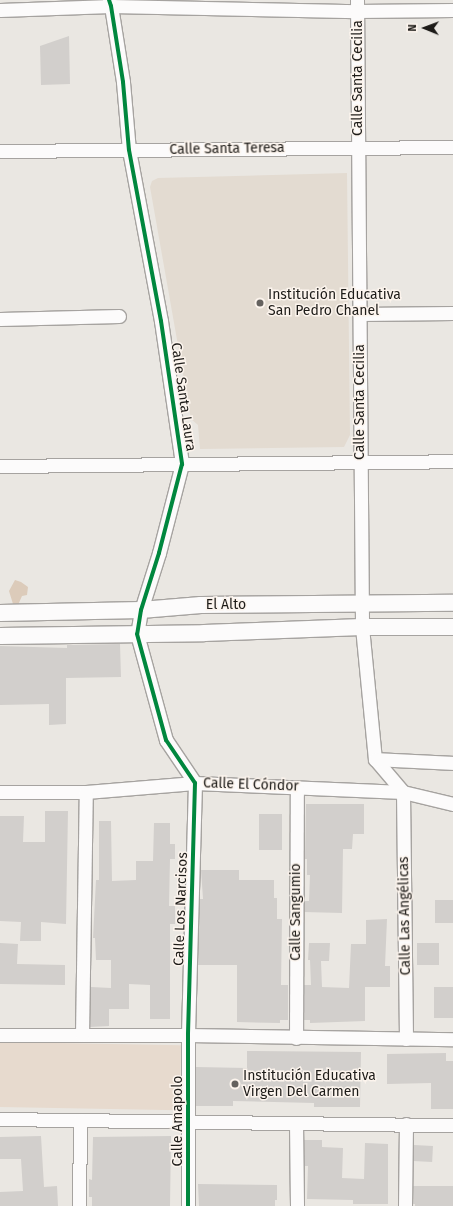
<!DOCTYPE html>
<html>
<head>
<meta charset="utf-8">
<style>
	body { margin:0 }
	#map { position:relative; width:453px; height:1206px; overflow:hidden; background:#eae7e2; font-family:"Fira Sans",sans-serif }
	div>[style] { position:absolute }
	[style*='--x'] { left:calc(var(--x)*1px); top:calc(var(--y)*1px); width:calc(var(--w)*1px); rotate:calc(var(--a)*1deg) }
	.built>* { inset:0; background:#e3dbd1 }
	.green>* { inset:0; background:#e7dace; transform-origin:0 0 }
	.forest>* { inset:0; background:#dccbba }
	.building>* { inset:0; background:#d2cfcc; transform-origin:0 0 }
	.roads { filter:drop-shadow(1px 0 #a6a3a0) drop-shadow(-1px 0 #a6a3a0) drop-shadow(0 1px #a6a3a0) drop-shadow(0 -1px #a6a3a0) }
	.minor>* { height:13px; margin:-6.5px; padding:0 6.5px; transform-origin:6.5px; border-radius:6.5px; background:#fcfbfb }
	.tertiary>* { height:16px; margin:-8px; padding:0 8px; transform-origin:8px; border-radius:8px; background:#fcfbfb }
	.cycleway>* { height:4px; margin:-2px; padding:0 2px; transform-origin:2px; border-radius:2px; background:#00873e }
	.dots>* { width:11px; height:11px; translate:-50% -50%; box-sizing:border-box; border:2px solid #fcf4ed; border-radius:50% }
	span { translate:-50% -50%; white-space:nowrap; text-align:center; line-height:1.15; -webkit-text-stroke:3px #fcf4ed; paint-order:stroke }
	.street-label { font-size:14px; color:#1d1b18 }
	.poi-label { font-size:14px; color:#1d1b18 }
	.left { translate:0 -50%; text-align:left }
	.north { position:absolute; left:405px; top:8px; width:40px; height:40px; -webkit-text-stroke:3px #fcf4ed; paint-order:stroke; rotate:271deg; font-size:11px; font-weight:700; line-height:16px; text-align:center; color:#1d1b18 }
	.north::after { content:''; display:block; margin:auto; width:14px; height:18px; background:#1d1b18; clip-path:polygon(50% 0,100% 100%,50% 72%,0 100%) }
</style>
</head>
<body>
<div id="map">
	<div class="built">
		<i style="clip-path:polygon(347px 173px,350px 435px,344px 447px,200px 449px,198px 425px,191px 419px,150px 187px,152px 181px,158px 178px)"></i>
	</div>
	<div class="green">
		<i style="left:0;top:1042px;width:181px;height:65px;rotate:1deg"></i>
	</div>
	<div class="forest">
		<i style="clip-path:polygon(15px 580px,21px 582px,28px 587px,27px 595px,22px 596px,18px 605px,13px 604px,9px 591px)"></i>
	</div>
	<div class="building">
		<i style="clip-path:polygon(69px 36px,70px 84px,41px 85px,40px 46px)"></i>
		<i style="clip-path:polygon(120px 644px,121px 677px,66px 678px,66px 724px,49px 725px,49px 704px,0 705px,0 646px,67px 648px,67px 645px)"></i>
		<i style="clip-path:polygon(306px 804px,364px 804px,364px 834px,353px 834px,352px 849px,343px 849px,342px 913px,304px 912px,305px 901px,309px 901px,310px 875px,307px 875px,307px 859px,305px 859px)"></i>
		<i style="clip-path:polygon(45px 811px,68px 811px,66px 924px,41px 922px,41px 941px,20px 941px,21px 922px,0 921px,0 816px,24px 816px,23px 842px,45px 842px)"></i>
		<i style="left:259px;top:814px;width:23px;height:36px"></i>
		<i style="clip-path:polygon(99px 821px,111px 821px,112px 881px,136px 880px,136px 861px,153px 861px,154px 823px,170px 823px,170px 844px,175px 844px,175px 859px,170px 859px,169px 906px,175px 906px,175px 924px,170px 924px,170px 1019px,150px 1019px,150px 985px,129px 984px,129px 1009px,109px 1009px,109px 1026px,90px 1027px,91px 987px,111px 988px,111px 960px,96px 960px,95px 938px,93px 938px,96px 880px,99px 880px)"></i>
		<i style="clip-path:polygon(201px 870px,239px 870px,239px 880px,274px 880px,274px 898px,277px 898px,277px 919px,282px 919px,281px 985px,288px 985px,288px 1020px,280px 1020px,280px 1023px,237px 1022px,237px 965px,198px 965px,200px 899px,203px 899px)"></i>
		<i style="left:435px;top:900px;width:18px;height:23px"></i>
		<i style="clip-path:polygon(387px 919px,385px 966px,390px 966px,390px 987px,365px 987px,365px 1021px,310px 1023px,310px 1020px,304px 1020px,304px 985px,311px 985px,310px 960px,308px 960px,309px 943px,330px 943px,329px 961px,321px 961px,322px 987px,349px 988px,351px 944px,366px 944px,366px 920px)"></i>
		<i style="clip-path:polygon(0 943px,18px 944px,17px 964px,65px 965px,65px 985px,0 984px)"></i>
		<i style="left:417px;top:943px;width:22px;height:22px"></i>
		<i style="left:434px;top:987px;width:19px;height:31px"></i>
		<i style="clip-path:polygon(247px 1051px,361px 1052px,360px 1107px,314px 1107px,314px 1103px,233px 1101px,233px 1106px,196px 1106px,196px 1067px,247px 1068px)"></i>
		<i style="clip-path:polygon(446px 1053px,446px 1061px,453px 1061px,453px 1109px,431px 1109px,431px 1083px,387px 1084px,387px 1054px)"></i>
		<i style="clip-path:polygon(41px 1136px,44px 1187px,57px 1186px,58px 1206px,0 1206px,0 1192px,23px 1191px,21px 1159px,0 1159px,0 1137px)"></i>
		<i style="clip-path:polygon(171px 1136px,170px 1206px,92px 1206px,92px 1197px,89px 1197px,89px 1179px,92px 1180px,93px 1137px)"></i>
		<i style="clip-path:polygon(304px 1140px,322px 1140px,322px 1147px,343px 1148px,342px 1178px,364px 1179px,365px 1143px,388px 1144px,388px 1204px,353px 1204px,353px 1200px,307px 1199px,308px 1166px,305px 1166px)"></i>
		<i style="left:414px;top:1145px;width:19px;height:16px;rotate:3deg"></i>
		<i style="clip-path:polygon(198px 1184px,277px 1185px,277px 1200px,275px 1200px,275px 1206px,199px 1206px)"></i>
		<i style="clip-path:polygon(413px 1186px,453px 1186px,453px 1206px,415px 1206px,415px 1204px,413px 1204px)"></i>
	</div>
	<div class="roads">
		<div class="minor">
			<i style="--x:109;--y:0;--w:6;--a:72"></i>
			<i style="--x:111;--y:6;--w:77;--a:81"></i>
			<i style="--x:123;--y:82;--w:68;--a:85"></i>
			<i style="--x:129;--y:150;--w:174;--a:79.4"></i>
			<i style="--x:161;--y:321;--w:145;--a:81.6"></i>
			<i style="--x:182;--y:464;--w:92;--a:104.5"></i>
			<i style="--x:159;--y:553;--w:60;--a:107.5"></i>
			<i style="--x:141;--y:610;--w:24;--a:99"></i>
			<i style="--x:137;--y:634;--w:110;--a:74.7"></i>
			<i style="--x:166;--y:740;--w:52;--a:56"></i>
			<i style="--x:195;--y:783;--w:252;--a:91.6"></i>
			<i style="--x:188;--y:1035;--w:171;--a:90"></i>
			<i style="--x:357;--y:0;--w:627;--a:89.54"></i>
			<i style="--x:362;--y:627;--w:133;--a:84.4"></i>
			<i style="--x:375;--y:759;--w:43;--a:49.7"></i>
			<i style="--x:403;--y:792;--w:247;--a:89.3"></i>
			<i style="--x:0;--y:10;--w:111;--a:-2.1"></i>
			<i style="--x:111;--y:6;--w:246;--a:1.2"></i>
			<i style="--x:357;--y:11;--w:96;--a:-0.6"></i>
			<i style="--x:0;--y:151;--w:453;--a:-0.5"></i>
			<i style="--x:360;--y:314;--w:93;--a:-0.6"></i>
			<i style="--x:0;--y:319;--w:119;--a:-1.4"></i>
			<i style="--x:0;--y:466;--w:453;--a:-0.6"></i>
			<i style="--x:375;--y:759;--w:78;--a:2.9"></i>
			<i style="--x:0;--y:792;--w:86;--a:0"></i>
			<i style="--x:86;--y:792;--w:109;--a:-4.7"></i>
			<i style="--x:195;--y:783;--w:208;--a:2.5"></i>
			<i style="--x:403;--y:792;--w:51;--a:13.5"></i>
			<i style="--x:0;--y:1035;--w:188;--a:0"></i>
			<i style="--x:188;--y:1035;--w:265;--a:0.9"></i>
			<i style="--x:82;--y:1035;--w:243;--a:-89.1"></i>
			<i style="--x:296;--y:1038;--w:251;--a:-89.8"></i>
			<i style="--x:0;--y:1119;--w:453;--a:0.8"></i>
			<i style="--x:296;--y:1123;--w:83;--a:89.3"></i>
			<i style="--x:79;--y:1206;--w:86;--a:-89.3"></i>
			<i style="--x:405;--y:1206;--w:82;--a:-89.3"></i>
		</div>
		<div class="tertiary">
			<i style="--x:0;--y:613;--w:141;--a:-1.2"></i>
			<i style="--x:141;--y:610;--w:60;--a:-4.8"></i>
			<i style="--x:201;--y:605;--w:252;--a:-0.5"></i>
			<i style="--x:0;--y:636;--w:204;--a:-0.8"></i>
			<i style="--x:204;--y:633;--w:158;--a:-2.2"></i>
			<i style="--x:362;--y:627;--w:91;--a:0"></i>
		</div>
	</div>
	<div class="cycleway">
		<i style="--x:109;--y:0;--w:6;--a:72"></i>
		<i style="--x:111;--y:6;--w:77;--a:81"></i>
		<i style="--x:123;--y:82;--w:68;--a:85"></i>
		<i style="--x:129;--y:150;--w:174;--a:79.4"></i>
		<i style="--x:161;--y:321;--w:145;--a:81.6"></i>
		<i style="--x:182;--y:464;--w:92;--a:104.5"></i>
		<i style="--x:159;--y:553;--w:60;--a:107.5"></i>
		<i style="--x:141;--y:610;--w:24;--a:99"></i>
		<i style="--x:137;--y:634;--w:110;--a:74.7"></i>
		<i style="--x:166;--y:740;--w:52;--a:56"></i>
		<i style="--x:195;--y:783;--w:252;--a:91.6"></i>
		<i style="--x:188;--y:1035;--w:171;--a:90"></i>
	</div>
	<div class="dots">
		<i style="left:260px;top:303px;background:#65625f"></i>
		<i style="left:235px;top:1084px;background:#65625f"></i>
	</div>
	<div class="street-label">
		<span style="left:358px;top:78px;rotate:-90deg">Calle Santa Cecilia</span>
		<span style="left:227px;top:149px;rotate:-1deg">Calle Santa Teresa</span>
		<span style="left:183px;top:397px;rotate:82deg">Calle Santa Laura</span>
		<span style="left:360px;top:402px;rotate:-90deg">Calle Santa Cecilia</span>
		<span style="left:226px;top:605px">El Alto</span>
		<span style="left:251px;top:785px;rotate:2deg">Calle El Cóndor</span>
		<span style="left:181px;top:909px;rotate:-88deg">Calle Los Narcisos</span>
		<span style="left:296px;top:912px;rotate:-90deg">Calle Sangumio</span>
		<span style="left:405px;top:916px;rotate:-91deg">Calle Las Angélicas</span>
		<span style="left:178px;top:1121px;rotate:-90deg">Calle Amapolo</span>
	</div>
	<div class="poi-label">
		<span class="left" style="left:268px;top:303px">Institución Educativa<br>San Pedro Chanel</span>
		<span class="left" style="left:243px;top:1084px">Institución Educativa<br>Virgen Del Carmen</span>
	</div>
	<div class="north">N</div>
</div>
</body>
</html>
